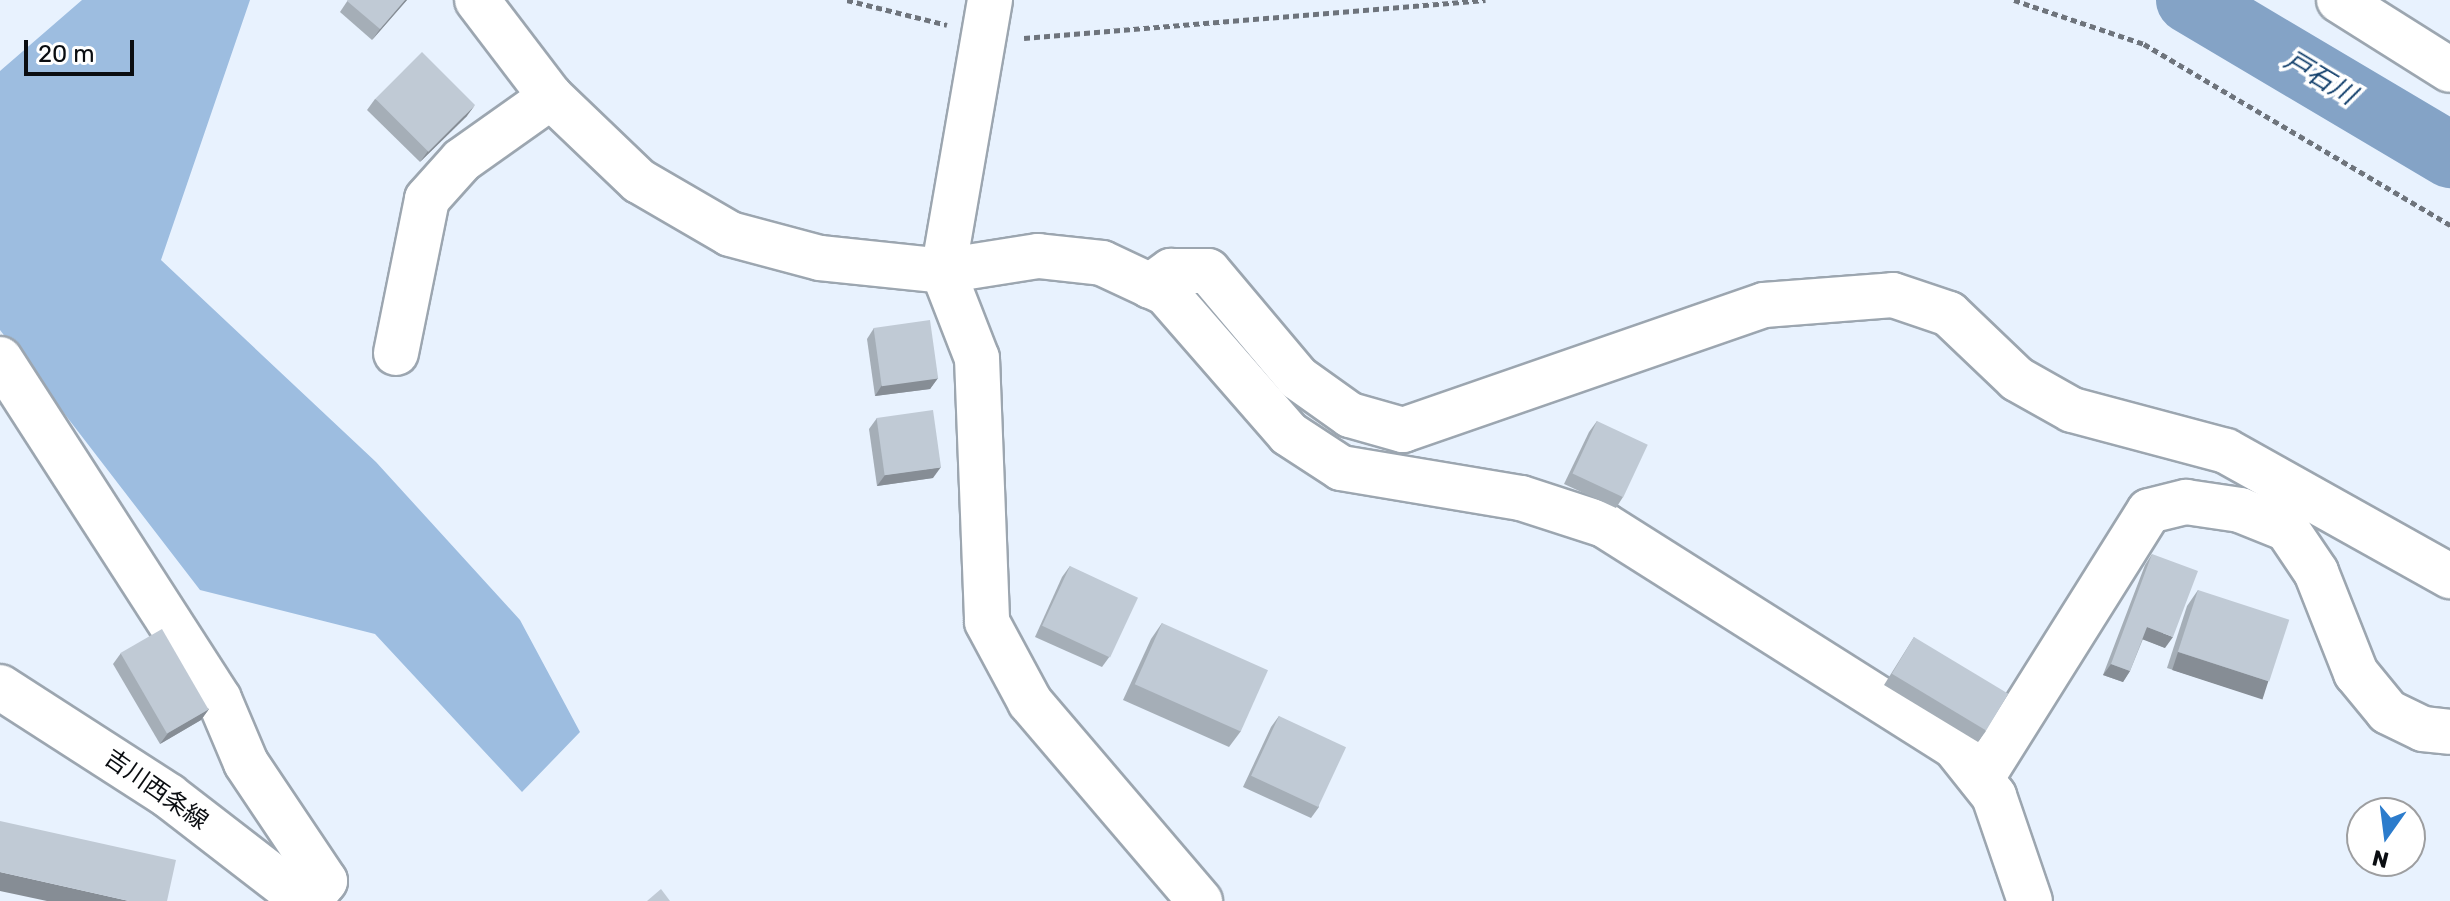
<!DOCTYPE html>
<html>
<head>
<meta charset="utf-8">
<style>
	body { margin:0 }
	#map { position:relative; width:2450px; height:901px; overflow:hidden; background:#e8f2fe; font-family:Rubik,"Noto Sans JP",sans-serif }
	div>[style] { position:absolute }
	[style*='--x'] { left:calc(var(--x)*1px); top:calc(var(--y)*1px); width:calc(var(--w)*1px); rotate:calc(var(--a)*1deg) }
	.forest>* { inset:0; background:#9dbde0 }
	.river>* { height:66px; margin:-33px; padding:0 33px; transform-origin:33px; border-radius:33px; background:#84a3c6 }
	.path>* { height:5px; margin-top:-2.5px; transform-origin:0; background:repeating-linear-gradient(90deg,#6e747c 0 6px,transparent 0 10px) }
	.roads { filter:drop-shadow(2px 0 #9ca6b0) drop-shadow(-2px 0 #9ca6b0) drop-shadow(0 2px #9ca6b0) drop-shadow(0 -2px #9ca6b0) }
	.minor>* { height:44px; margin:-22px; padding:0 22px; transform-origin:22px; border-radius:22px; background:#fff }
	.major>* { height:44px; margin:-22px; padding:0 22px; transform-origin:22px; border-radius:22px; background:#fff }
	.wall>* { inset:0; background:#a5aeb7 }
	.shaded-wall>* { inset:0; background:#868d95; transform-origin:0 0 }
	.building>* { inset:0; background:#c0cad5; transform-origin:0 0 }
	span { translate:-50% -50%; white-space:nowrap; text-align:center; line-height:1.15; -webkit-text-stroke:7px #fff; paint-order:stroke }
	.street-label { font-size:24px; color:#0a0d11 }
	.water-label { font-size:26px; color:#0f3d6a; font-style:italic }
	.north { position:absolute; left:2346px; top:797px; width:80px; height:80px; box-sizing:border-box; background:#fff; border:2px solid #9d9ea0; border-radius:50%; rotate:194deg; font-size:22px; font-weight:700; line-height:32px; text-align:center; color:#0a0d11 }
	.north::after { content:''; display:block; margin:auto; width:28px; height:36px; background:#2c7ccc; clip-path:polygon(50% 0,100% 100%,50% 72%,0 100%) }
	.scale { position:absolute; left:24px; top:40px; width:110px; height:36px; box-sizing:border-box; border:4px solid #0a0d11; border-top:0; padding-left:10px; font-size:24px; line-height:28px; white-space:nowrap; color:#0a0d11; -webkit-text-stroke:6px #fff; paint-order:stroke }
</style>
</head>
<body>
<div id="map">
	<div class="forest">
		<i style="clip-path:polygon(82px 0,250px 0,161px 260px,376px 462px,520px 620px,580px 732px,522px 792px,375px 634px,200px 590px,0 330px,0 71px)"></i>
	</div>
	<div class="river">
		<i style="--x:2189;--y:0;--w:304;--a:30.7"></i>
	</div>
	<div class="path">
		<i style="--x:847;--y:0;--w:103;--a:14"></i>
		<i style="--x:2014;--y:0;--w:137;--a:18.7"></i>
		<i style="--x:2144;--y:44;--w:356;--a:30.6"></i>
		<i style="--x:1024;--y:38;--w:463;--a:-4.7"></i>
	</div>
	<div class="roads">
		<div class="minor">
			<i style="--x:477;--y:0;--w:122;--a:52.7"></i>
			<i style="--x:551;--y:97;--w:122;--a:43.7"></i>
			<i style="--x:639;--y:181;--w:105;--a:30.2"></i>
			<i style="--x:730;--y:234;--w:93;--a:14.9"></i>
			<i style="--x:820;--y:258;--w:124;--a:6"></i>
			<i style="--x:943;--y:271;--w:96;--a:-9"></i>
			<i style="--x:1038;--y:256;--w:64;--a:6.2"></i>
			<i style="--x:1102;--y:263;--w:71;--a:25.1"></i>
			<i style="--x:1166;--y:293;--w:187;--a:48.9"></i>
			<i style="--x:1289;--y:434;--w:62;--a:33.2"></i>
			<i style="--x:1341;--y:468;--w:182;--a:9.5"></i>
			<i style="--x:1521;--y:498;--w:87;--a:18"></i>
			<i style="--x:1604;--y:525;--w:415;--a:32.3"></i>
			<i style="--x:1955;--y:747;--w:63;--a:51.5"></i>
			<i style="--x:1994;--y:796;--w:111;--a:71.1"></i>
			<i style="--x:990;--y:0;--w:275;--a:99.8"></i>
			<i style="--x:943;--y:271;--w:93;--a:68.7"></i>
			<i style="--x:977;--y:358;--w:264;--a:87.8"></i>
			<i style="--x:987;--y:622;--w:91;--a:61.7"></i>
			<i style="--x:1030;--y:702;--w:262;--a:49.5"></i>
			<i style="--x:2339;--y:0;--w:131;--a:32.2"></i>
			<i style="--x:1150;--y:286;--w:26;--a:-36"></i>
			<i style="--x:1171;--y:271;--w:37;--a:0"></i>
			<i style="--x:1208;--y:271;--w:140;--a:49.9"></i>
			<i style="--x:1298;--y:378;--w:64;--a:35.4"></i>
			<i style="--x:1350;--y:415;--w:55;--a:15.8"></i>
			<i style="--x:1403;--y:430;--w:382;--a:-19.1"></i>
			<i style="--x:1764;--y:305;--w:129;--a:-4.4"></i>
			<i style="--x:1893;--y:295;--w:59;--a:18.7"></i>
			<i style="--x:1949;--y:314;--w:94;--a:43.7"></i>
			<i style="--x:2017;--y:379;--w:63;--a:29.4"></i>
			<i style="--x:2072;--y:410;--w:159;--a:14.9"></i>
			<i style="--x:2226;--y:451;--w:257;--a:29.2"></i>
			<i style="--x:396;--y:353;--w:157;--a:-78.6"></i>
			<i style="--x:427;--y:199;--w:52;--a:-48.1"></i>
			<i style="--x:462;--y:160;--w:109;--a:-35.3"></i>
			<i style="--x:0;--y:359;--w:404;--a:57.2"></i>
			<i style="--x:219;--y:699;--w:69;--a:67.1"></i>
			<i style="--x:246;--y:763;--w:142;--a:56.2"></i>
			<i style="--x:325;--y:881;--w:26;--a:129"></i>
			<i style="--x:1981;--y:779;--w:316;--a:-57.9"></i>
			<i style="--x:2149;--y:511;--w:38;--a:-14"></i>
			<i style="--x:2186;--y:502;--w:55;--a:8.4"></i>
			<i style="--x:2240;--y:510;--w:51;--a:22"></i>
			<i style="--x:2287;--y:529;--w:52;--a:56"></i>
			<i style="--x:2316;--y:572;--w:109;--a:68.4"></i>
			<i style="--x:2356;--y:673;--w:50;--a:50.6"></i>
			<i style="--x:2388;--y:712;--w:39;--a:26"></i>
			<i style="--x:2423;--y:729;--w:27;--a:6"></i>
		</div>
		<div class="major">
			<i style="--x:0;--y:687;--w:201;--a:32.8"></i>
			<i style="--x:169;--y:796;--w:172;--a:37.7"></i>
		</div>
	</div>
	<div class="wall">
		<i style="clip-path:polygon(348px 0,407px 0,372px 40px,340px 12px)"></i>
		<i style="clip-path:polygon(375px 99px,467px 116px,420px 162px,367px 110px)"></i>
		<i style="clip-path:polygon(874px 328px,938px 378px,930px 389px,875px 396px,867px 339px)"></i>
		<i style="clip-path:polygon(877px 418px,933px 478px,877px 486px,869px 429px)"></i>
		<i style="clip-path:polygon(1597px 421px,1623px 497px,1616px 508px,1564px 484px,1589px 432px)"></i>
		<i style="clip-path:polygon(2152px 554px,2165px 648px,2143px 639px,2130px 671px,2123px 682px,2103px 675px,2145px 565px)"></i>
		<i style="clip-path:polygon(1070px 566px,1110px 656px,1102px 667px,1035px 637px,1062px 577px)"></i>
		<i style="clip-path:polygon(2198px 590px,2268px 681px,2257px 697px,2167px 668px,2187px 606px)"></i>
		<i style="clip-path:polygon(1162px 623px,1241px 731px,1229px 747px,1123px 700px,1151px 639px)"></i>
		<i style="clip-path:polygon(1914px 637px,1986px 731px,1978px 742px,1884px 685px)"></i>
		<i style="clip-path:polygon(121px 653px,209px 709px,201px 720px,160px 744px,113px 664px)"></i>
		<i style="clip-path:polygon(1279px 716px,1319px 807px,1311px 818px,1243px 787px,1271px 727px)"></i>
	</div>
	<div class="shaded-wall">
		<i style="clip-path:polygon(405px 0,407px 0,372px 40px,380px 29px)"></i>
		<i style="clip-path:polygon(475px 105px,467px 116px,420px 162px,428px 151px)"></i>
		<i style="clip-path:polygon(938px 378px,930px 389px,875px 396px,882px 385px)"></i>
		<i style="clip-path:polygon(941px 467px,933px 478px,877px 486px,885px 475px)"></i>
		<i style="clip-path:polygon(2147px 627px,2173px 637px,2165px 648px,2139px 638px)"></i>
		<i style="left:2178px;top:652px;width:95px;height:19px;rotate:18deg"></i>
		<i style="clip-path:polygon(2111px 664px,2130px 671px,2123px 682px,2103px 675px)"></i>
		<i style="clip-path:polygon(209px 709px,201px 720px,160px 744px,168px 733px)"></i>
		<i style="clip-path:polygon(0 872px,129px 901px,47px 901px,0 891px)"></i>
	</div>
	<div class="building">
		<i style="clip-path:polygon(348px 0,405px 0,380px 29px,347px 1px)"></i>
		<i style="left:422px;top:52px;width:75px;height:66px;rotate:45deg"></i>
		<i style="left:930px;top:320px;width:59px;height:57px;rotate:82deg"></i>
		<i style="left:933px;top:410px;width:58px;height:57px;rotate:82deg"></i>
		<i style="left:1597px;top:421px;width:56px;height:58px;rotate:25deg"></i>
		<i style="clip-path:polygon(2152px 554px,2198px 571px,2173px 637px,2147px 627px,2130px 671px,2111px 664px)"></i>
		<i style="left:1070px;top:566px;width:75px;height:66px;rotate:25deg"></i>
		<i style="left:2198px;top:590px;width:96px;height:65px;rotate:18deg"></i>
		<i style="left:1162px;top:623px;width:116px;height:67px;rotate:24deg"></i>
		<i style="left:162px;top:629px;width:93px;height:48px;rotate:60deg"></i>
		<i style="left:1914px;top:637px;width:110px;height:43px;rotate:31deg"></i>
		<i style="left:1279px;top:716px;width:74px;height:66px;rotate:25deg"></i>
		<i style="clip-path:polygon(0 821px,176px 860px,167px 901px,129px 901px,0 872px)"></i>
		<i style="clip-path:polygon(661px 889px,670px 901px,647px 901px)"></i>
	</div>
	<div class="street-label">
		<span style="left:156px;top:790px;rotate:35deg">吉川西条線</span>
	</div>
	<div class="water-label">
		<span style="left:2320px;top:78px;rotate:31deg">戸石川</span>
	</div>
	<div class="north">N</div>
	<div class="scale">20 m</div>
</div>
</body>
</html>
